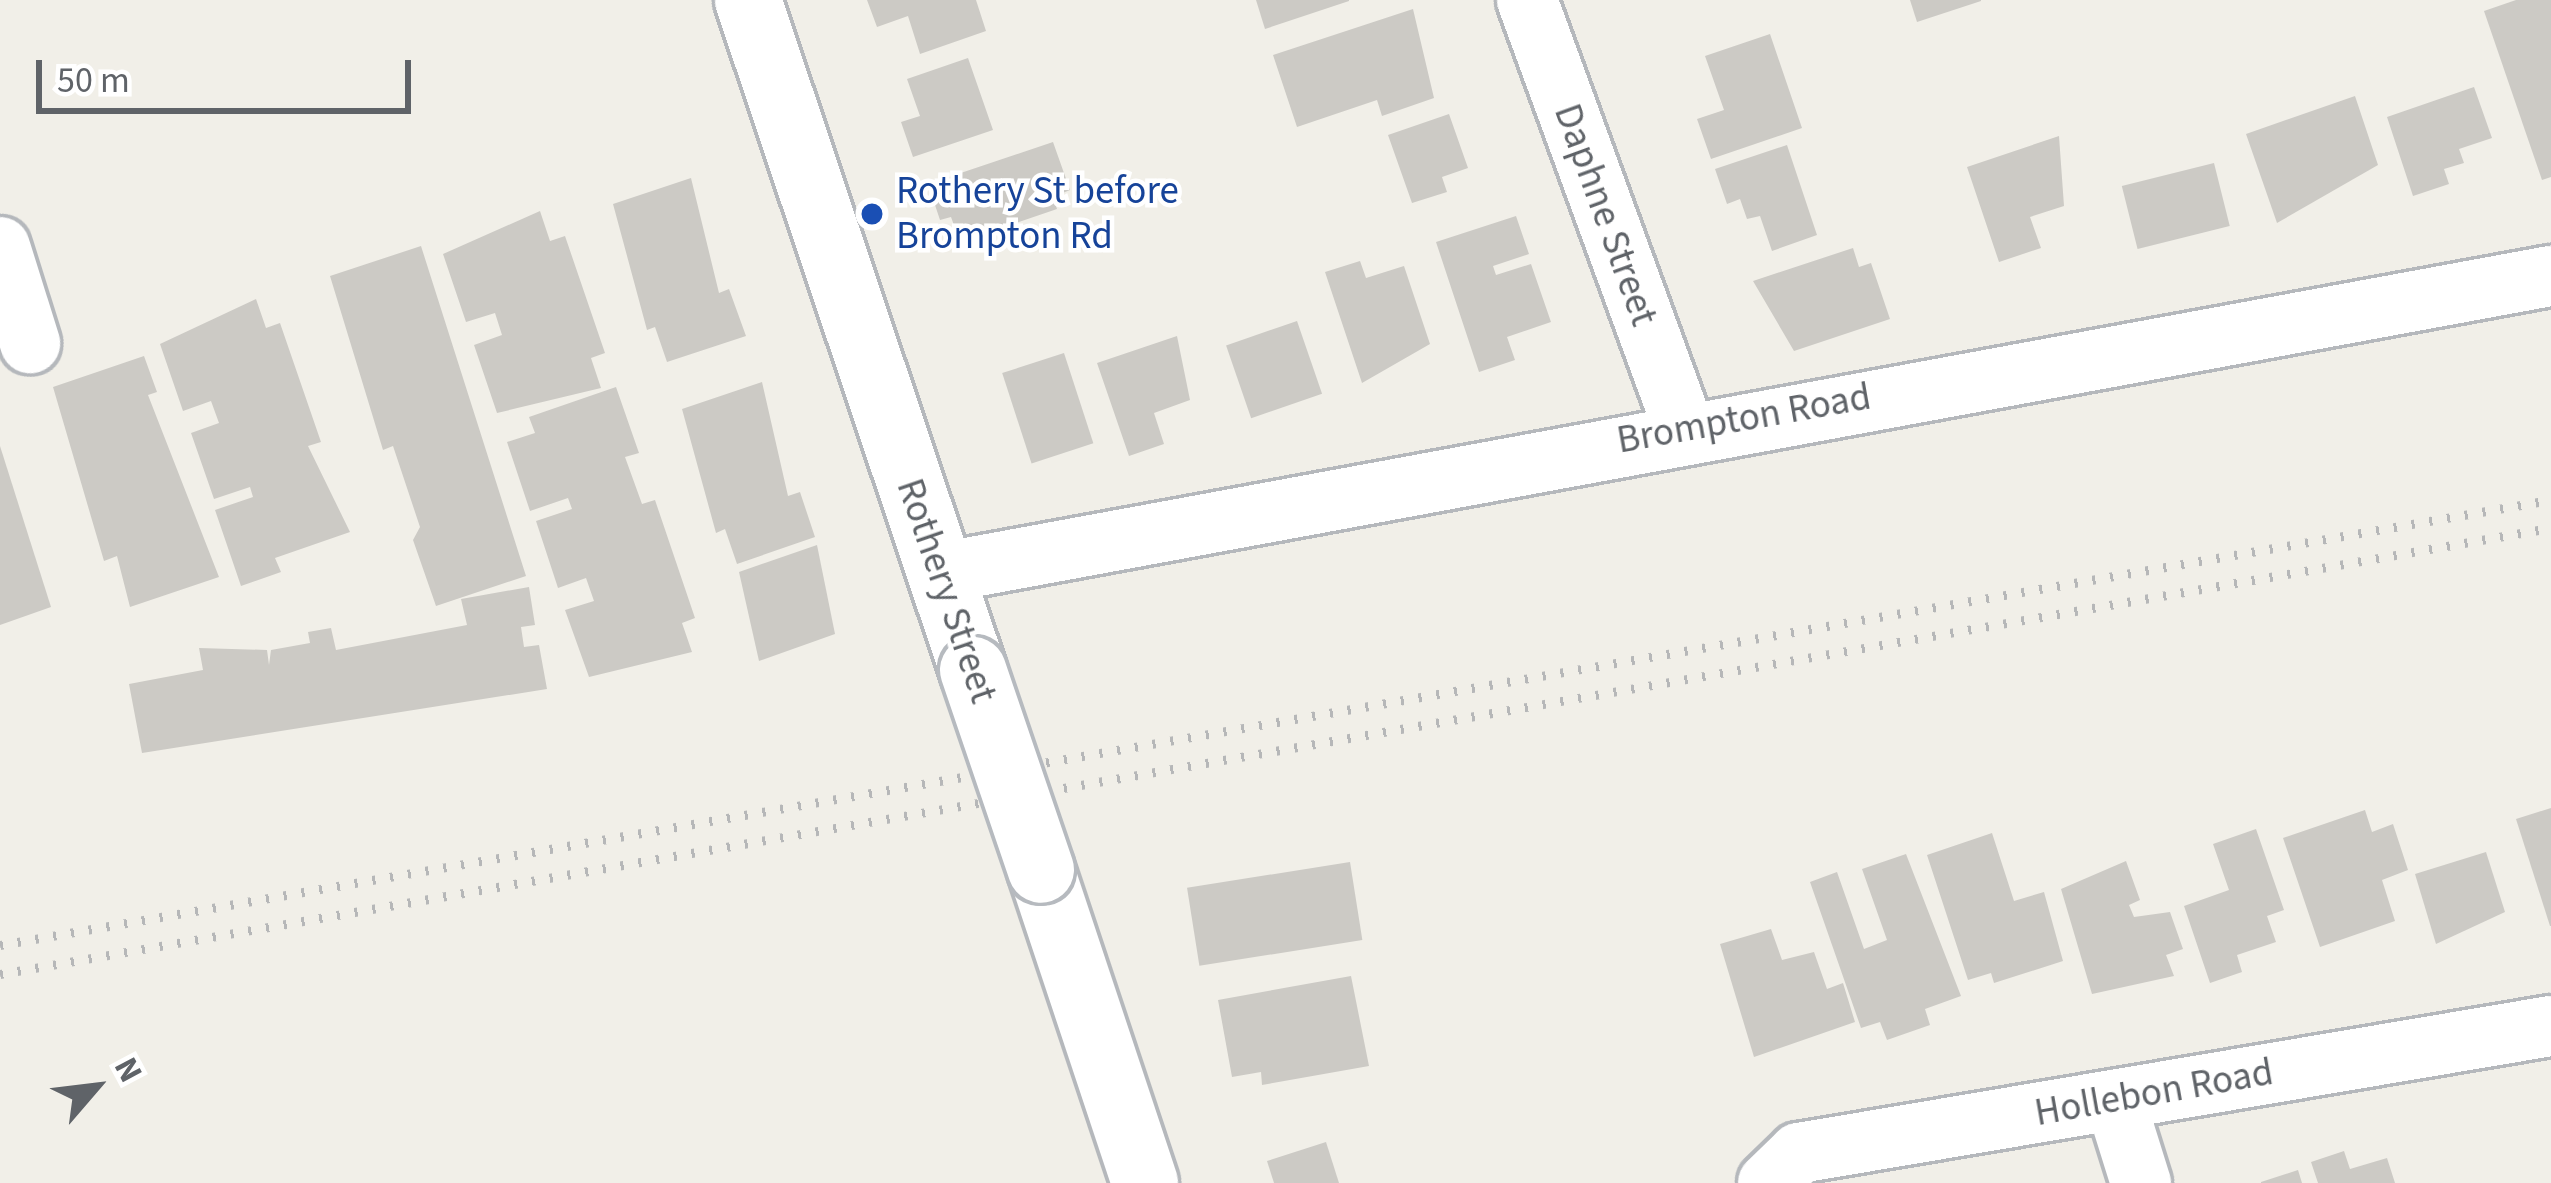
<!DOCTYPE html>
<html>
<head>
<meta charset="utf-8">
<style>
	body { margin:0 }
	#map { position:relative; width:2551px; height:1183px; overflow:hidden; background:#f1efe8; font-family:"Source Sans 3",sans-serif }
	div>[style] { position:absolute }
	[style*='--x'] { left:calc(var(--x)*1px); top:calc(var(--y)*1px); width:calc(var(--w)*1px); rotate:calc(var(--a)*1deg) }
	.building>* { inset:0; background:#cccac5; transform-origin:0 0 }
	.roads { filter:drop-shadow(3px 0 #b5b8bc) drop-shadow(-3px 0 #b5b8bc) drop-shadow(0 3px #b5b8bc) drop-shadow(0 -3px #b5b8bc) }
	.street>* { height:60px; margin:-30px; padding:0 30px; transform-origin:30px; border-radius:30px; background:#fff }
	.secondary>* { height:66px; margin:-33px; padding:0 33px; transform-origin:33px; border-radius:33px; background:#fff }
	.rail>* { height:9px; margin-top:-4.5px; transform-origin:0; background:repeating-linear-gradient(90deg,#b6b7b8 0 3px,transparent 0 18px) }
	.bridges { filter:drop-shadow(3px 0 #b6babf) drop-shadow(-3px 0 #b6babf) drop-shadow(0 3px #b6babf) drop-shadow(0 -3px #b6babf) }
	.secondary-bridge>* { height:66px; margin:-33px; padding:0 33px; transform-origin:33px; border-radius:33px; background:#fff }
	.dots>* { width:33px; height:33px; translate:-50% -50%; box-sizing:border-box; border:6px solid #fff; border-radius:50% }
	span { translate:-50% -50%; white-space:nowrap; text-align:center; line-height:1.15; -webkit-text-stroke:9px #fff; paint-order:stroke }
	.transit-label { font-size:39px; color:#164399 }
	.left { translate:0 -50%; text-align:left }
	.street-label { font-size:39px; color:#5f6368 }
	.north { position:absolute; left:36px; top:1027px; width:120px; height:120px; -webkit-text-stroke:9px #fff; paint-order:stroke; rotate:62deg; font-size:33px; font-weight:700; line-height:48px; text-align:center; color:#5f6368 }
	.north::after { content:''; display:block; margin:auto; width:42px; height:54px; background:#5f6368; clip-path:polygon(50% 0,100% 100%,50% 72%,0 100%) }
	.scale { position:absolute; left:36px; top:60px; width:375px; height:54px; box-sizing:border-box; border:6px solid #5f6368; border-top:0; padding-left:15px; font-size:36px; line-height:42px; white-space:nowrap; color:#5f6368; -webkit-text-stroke:9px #fff; paint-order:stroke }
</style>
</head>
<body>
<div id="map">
	<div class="building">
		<i style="clip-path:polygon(867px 0,976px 0,986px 31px,920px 54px,908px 16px,877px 27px)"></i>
		<i style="clip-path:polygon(1256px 0,1349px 0,1349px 1px,1265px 29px)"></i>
		<i style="clip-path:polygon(1910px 0,1981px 0,1981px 1px,1917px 22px)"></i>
		<i style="clip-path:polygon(2516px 0,2551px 0,2551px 177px,2542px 180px,2484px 11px)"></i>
		<i style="clip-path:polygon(1413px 9px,1434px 98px,1382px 116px,1377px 100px,1297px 127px,1273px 55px)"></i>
		<i style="clip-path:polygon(1770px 34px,1802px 128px,1711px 159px,1697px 119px,1724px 110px,1705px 56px)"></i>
		<i style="clip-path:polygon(968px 58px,993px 130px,913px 157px,901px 122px,920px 116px,907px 79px)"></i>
		<i style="clip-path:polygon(2474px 87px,2492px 138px,2459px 149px,2464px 163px,2444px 169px,2449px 184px,2413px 196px,2387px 117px)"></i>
		<i style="clip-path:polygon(2355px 96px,2378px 165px,2277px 223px,2246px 134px)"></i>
		<i style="clip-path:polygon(1449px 114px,1468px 168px,1442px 177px,1447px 192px,1412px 203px,1388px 135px)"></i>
		<i style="clip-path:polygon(2059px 136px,2064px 206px,2030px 217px,2041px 248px,1999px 262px,1967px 167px)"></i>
		<i style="clip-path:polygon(1053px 142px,1070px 190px,1053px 197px,1057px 209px,960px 242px,951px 217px,940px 220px,928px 184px)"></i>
		<i style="clip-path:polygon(1787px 145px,1817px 235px,1772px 251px,1760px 216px,1747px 219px,1740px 199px,1727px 204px,1715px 169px)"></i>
		<i style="left:2214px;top:163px;width:65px;height:95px;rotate:76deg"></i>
		<i style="clip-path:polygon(691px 178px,719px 293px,729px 289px,746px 336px,667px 362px,655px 327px,647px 330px,613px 204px)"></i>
		<i style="clip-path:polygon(540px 211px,550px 241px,565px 236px,605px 353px,591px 358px,601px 388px,497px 413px,474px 345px,502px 335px,495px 313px,466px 322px,443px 254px)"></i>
		<i style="clip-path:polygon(1516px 216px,1529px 254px,1493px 266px,1496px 275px,1531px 264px,1551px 322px,1507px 337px,1515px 360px,1479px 372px,1436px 242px)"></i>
		<i style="clip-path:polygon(421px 246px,526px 576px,436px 606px,413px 540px,420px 527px,393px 446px,383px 450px,330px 276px)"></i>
		<i style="clip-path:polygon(1853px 248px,1859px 267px,1871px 263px,1890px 319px,1794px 351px,1753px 281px)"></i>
		<i style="clip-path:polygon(1360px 261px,1366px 278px,1404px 266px,1430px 344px,1362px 383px,1325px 272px)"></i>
		<i style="clip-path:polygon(256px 299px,266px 328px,280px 323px,321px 442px,308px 446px,350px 532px,275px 558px,281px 572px,241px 586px,215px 510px,253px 497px,250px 487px,214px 499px,191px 433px,219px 423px,211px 401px,183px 411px,160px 344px)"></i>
		<i style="left:1297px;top:321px;width:77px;height:75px;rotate:71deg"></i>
		<i style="clip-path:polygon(1177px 336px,1190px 400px,1154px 413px,1164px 444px,1129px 456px,1097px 363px)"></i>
		<i style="left:1064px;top:353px;width:95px;height:65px;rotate:72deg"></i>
		<i style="clip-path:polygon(144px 356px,157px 392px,148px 395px,219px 577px,130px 607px,117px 556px,104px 561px,53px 387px)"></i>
		<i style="clip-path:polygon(762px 382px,788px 496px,800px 492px,815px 537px,737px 564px,725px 529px,716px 533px,682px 409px)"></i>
		<i style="clip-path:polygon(616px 387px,639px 453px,625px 457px,642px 504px,655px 500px,695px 618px,682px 623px,692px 652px,589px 677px,565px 610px,594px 601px,586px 578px,558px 588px,536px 521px,572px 509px,568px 498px,530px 511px,507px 442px,535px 433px,529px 417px)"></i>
		<i style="clip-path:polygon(0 446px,51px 607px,0 625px)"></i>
		<i style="clip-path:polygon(817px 545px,835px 634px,759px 661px,739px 572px)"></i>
		<i style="clip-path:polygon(529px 587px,535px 625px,521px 627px,524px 647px,539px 645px,547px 689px,142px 753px,129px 684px,203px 670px,199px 648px,267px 650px,269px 665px,271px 650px,310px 643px,308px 632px,331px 628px,336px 650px,467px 625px,461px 599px)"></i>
		<i style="clip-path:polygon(2551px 808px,2551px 926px,2550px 926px,2516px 819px)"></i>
		<i style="clip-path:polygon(2365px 810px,2372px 832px,2393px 824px,2408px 870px,2382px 880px,2395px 921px,2320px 947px,2283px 838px)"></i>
		<i style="clip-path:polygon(2256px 829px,2284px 910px,2267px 916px,2276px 942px,2237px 955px,2242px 972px,2210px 983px,2184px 906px,2229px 890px,2213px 844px)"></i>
		<i style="clip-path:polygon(1992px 833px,2014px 901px,2044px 892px,2063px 961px,1994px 983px,1991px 973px,1968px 980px,1927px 855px)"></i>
		<i style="clip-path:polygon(2486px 852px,2505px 912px,2436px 944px,2415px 874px)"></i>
		<i style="clip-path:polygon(1906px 854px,1961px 996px,1925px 1009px,1930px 1025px,1887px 1040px,1880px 1022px,1861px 1028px,1810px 882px,1837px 872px,1864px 949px,1887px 940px,1862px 869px)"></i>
		<i style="clip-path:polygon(2126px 861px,2140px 900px,2129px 905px,2134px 917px,2170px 912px,2183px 949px,2166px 955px,2174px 976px,2092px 994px,2061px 889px)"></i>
		<i style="left:1350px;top:862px;width:79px;height:165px;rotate:81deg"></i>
		<i style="clip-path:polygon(1771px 929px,1782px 960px,1814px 952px,1827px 989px,1843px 983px,1855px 1022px,1754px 1057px,1720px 944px)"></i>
		<i style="clip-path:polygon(1351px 976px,1369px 1066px,1262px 1085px,1261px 1072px,1232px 1077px,1218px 1000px)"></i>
		<i style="clip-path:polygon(1326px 1142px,1339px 1183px,1274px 1183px,1267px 1161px)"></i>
		<i style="clip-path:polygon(2344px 1151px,2350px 1169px,2387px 1158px,2395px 1183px,2318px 1183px,2311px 1162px)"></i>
		<i style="clip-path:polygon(2298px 1170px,2302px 1183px,2261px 1183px,2261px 1182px)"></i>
	</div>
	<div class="roads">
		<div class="street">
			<i style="--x:1527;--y:0;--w:457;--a:69.9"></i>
			<i style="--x:0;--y:247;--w:101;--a:72.6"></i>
			<i style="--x:940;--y:573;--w:1638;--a:-10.45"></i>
			<i style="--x:2115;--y:1100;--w:87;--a:72.6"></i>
			<i style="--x:1768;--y:1183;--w:43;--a:-44.1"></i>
			<i style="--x:1799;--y:1153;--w:763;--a:-9.59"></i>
		</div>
		<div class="secondary">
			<i style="--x:748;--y:0;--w:707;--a:71.44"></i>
			<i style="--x:1041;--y:870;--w:330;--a:71.6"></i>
		</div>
	</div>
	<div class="rail">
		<i style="--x:0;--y:945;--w:2590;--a:-9.9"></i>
		<i style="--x:0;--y:974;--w:2590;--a:-9.92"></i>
	</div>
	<div class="bridges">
		<div class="secondary-bridge">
			<i style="--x:973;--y:670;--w:211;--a:71.2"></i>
		</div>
	</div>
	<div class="dots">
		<i style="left:872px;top:214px;background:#1a4fb4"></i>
	</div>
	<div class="transit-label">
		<span class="left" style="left:896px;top:214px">Rothery St before<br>Brompton Rd</span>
	</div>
	<div class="street-label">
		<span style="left:1605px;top:215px;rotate:70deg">Daphne Street</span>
		<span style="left:1744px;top:419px;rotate:-10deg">Brompton Road</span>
		<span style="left:946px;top:591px;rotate:71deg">Rothery Street</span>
		<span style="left:2154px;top:1093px;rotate:-10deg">Hollebon Road</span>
	</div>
	<div class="north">N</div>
	<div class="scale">50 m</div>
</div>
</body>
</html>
